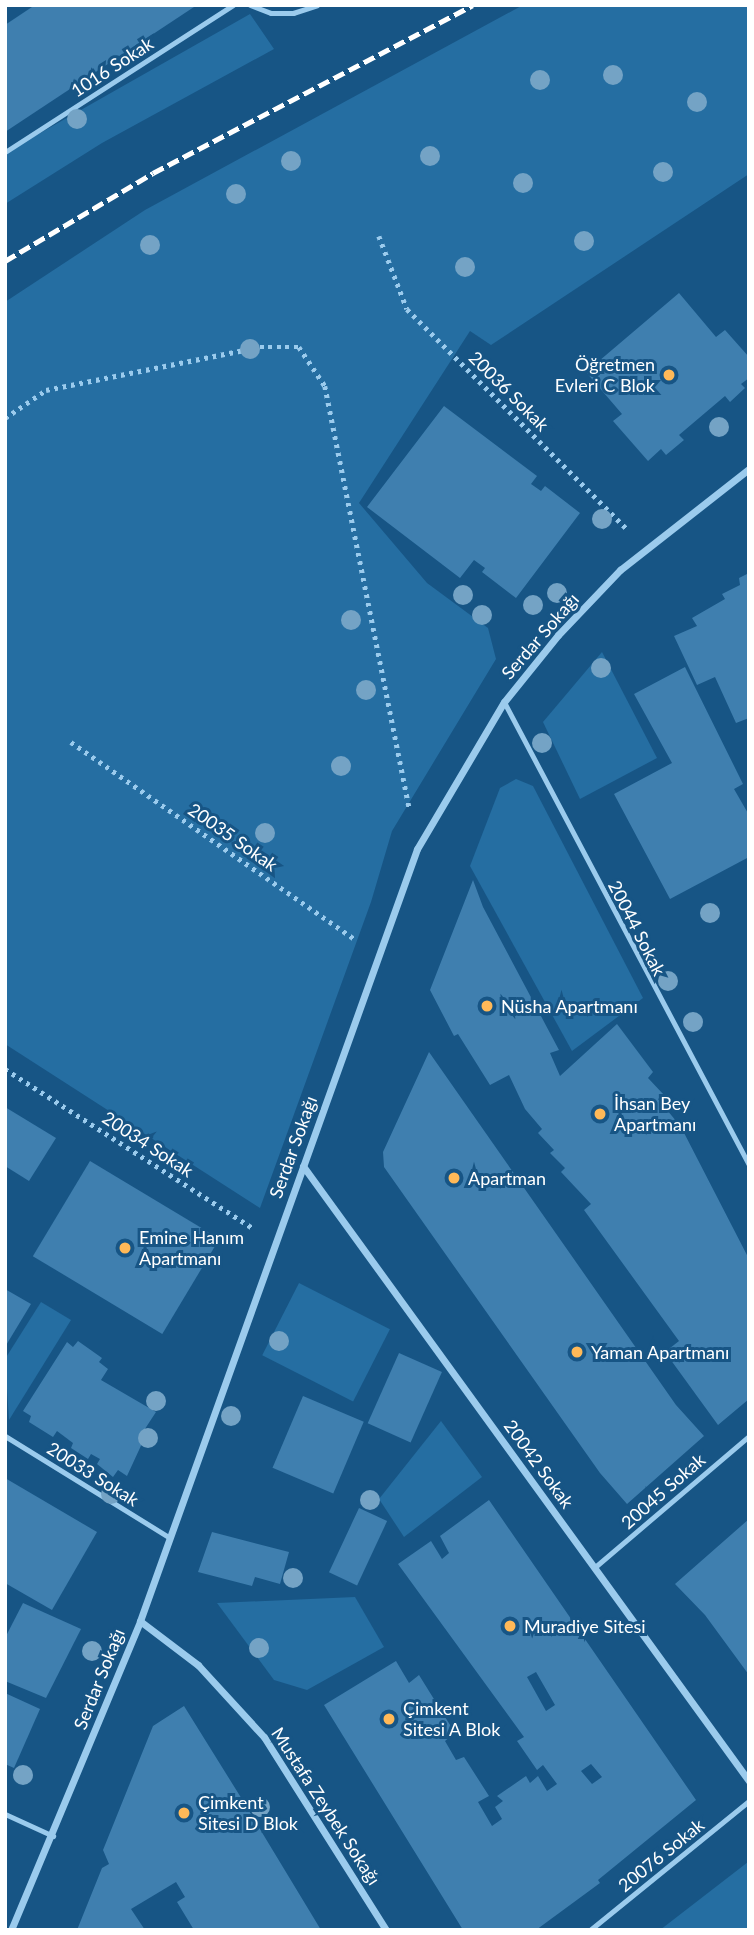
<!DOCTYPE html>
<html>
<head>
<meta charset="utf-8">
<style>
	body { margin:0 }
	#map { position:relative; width:754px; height:1935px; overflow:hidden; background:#175585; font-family:Lato,sans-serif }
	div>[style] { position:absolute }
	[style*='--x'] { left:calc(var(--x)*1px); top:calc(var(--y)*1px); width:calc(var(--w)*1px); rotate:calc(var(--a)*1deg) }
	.green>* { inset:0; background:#256ea2; transform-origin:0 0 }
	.building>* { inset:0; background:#3f7faf; transform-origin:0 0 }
	.path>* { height:4.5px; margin-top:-2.25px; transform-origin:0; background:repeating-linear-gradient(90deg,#9bcbed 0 3.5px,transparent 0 8.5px) }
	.lane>* { height:5px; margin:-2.5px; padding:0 2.5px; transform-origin:2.5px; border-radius:2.5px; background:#9bcbed }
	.street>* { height:7px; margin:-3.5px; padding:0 3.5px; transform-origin:3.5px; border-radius:3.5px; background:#9bcbed }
	.rail>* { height:5px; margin-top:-2.5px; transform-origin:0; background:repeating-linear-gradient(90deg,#fff 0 12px,transparent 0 17px) }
	.trees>* { width:20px; height:20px; margin:-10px; border-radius:50%; background:#74a3c5 }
	.dots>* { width:19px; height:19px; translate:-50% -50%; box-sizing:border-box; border:4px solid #175585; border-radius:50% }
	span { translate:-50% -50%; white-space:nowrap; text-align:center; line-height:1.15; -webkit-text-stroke:6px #175585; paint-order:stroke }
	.street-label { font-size:18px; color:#fff }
	.poi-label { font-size:18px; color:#fff }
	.right { translate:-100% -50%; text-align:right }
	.left { translate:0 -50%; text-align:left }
	.frame { position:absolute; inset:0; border:7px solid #fff; pointer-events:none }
</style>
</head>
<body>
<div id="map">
	<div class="green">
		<i style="clip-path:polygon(523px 5px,749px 5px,749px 174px,491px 345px,470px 331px,359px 503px,427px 583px,488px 628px,496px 659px,392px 831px,371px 902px,260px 1208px,5px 1044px,5px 302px,145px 210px)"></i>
		<i style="clip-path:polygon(250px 14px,274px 49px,102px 143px,5px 204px,5px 153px)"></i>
		<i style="clip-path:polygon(602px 652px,657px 758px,580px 799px,543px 722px)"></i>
		<i style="clip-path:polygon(516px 779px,533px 786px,643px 998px,572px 1051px,470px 866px,500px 788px)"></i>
		<i style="left:299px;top:1283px;width:102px;height:81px;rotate:27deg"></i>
		<i style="clip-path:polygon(41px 1302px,71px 1320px,9px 1420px,5px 1359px)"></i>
		<i style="clip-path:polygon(441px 1421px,482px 1477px,404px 1537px,379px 1499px)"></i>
		<i style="clip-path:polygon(355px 1597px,384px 1647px,307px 1690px,274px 1680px,217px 1603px)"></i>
		<i style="clip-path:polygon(748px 1862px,749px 1930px,660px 1930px)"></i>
	</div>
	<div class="building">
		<i style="clip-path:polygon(35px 5px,197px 5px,5px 132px,5px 25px)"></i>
		<i style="clip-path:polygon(679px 293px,716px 337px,725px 330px,749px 357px,749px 378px,741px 384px,745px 388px,730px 402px,725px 396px,679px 435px,684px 440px,666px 455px,661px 449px,648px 461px,613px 421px,622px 414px,586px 372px)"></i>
		<i style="clip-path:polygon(444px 406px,537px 476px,531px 484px,541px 491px,545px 486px,580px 513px,516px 598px,482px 572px,485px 568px,474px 560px,460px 578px,367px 507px)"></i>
		<i style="clip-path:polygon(749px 573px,749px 718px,736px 723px,715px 677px,697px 685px,674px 636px,697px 626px,692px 618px,725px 599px,722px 594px,740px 585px,739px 578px)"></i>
		<i style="clip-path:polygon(685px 667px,743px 784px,734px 789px,749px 815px,749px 857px,670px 899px,614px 794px,672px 763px,634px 694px)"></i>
		<i style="clip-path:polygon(473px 880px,483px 907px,559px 1050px,550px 1053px,560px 1076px,617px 1024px,653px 1072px,648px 1078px,664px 1095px,658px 1099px,681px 1127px,749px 1259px,749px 1399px,718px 1425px,665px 1352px,679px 1341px,584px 1210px,591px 1204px,561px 1172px,565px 1168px,550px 1153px,554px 1150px,538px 1133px,542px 1129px,525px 1109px,509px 1075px,490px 1085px,458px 1034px,454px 1036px,430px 990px)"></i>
		<i style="clip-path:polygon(429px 1052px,676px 1405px,704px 1436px,627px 1504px,600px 1473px,384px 1167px,383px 1152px)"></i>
		<i style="clip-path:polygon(5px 1107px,56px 1138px,29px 1181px,5px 1166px)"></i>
		<i style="left:90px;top:1161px;width:151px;height:111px;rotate:31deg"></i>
		<i style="clip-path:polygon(5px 1289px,31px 1304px,5px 1347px)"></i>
		<i style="clip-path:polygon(78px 1341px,102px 1358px,99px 1362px,108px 1369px,101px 1380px,156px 1412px,141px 1435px,145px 1437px,127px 1476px,118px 1470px,113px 1477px,97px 1464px,100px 1459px,91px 1454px,88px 1459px,71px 1448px,73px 1443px,57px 1431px,53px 1437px,29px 1422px,31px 1416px,23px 1411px,67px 1342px,73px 1347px)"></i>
		<i style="left:399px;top:1353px;width:47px;height:77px;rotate:24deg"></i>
		<i style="left:303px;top:1396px;width:66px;height:78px;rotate:23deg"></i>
		<i style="clip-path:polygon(5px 1478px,97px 1532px,52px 1610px,5px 1583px)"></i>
		<i style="clip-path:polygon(evenodd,489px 1500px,696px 1800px,598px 1880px,600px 1883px,536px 1930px,463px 1930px,324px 1705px,396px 1661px,409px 1683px,419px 1675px,455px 1733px,445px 1741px,456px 1760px,464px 1757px,489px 1796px,478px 1802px,492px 1826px,502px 1819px,495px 1807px,503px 1801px,497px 1796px,526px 1776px,530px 1783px,538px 1776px,547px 1791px,557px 1784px,543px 1765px,537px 1770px,517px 1741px,524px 1737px,398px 1564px,431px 1541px,442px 1559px,449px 1553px,440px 1536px,489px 1500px,536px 1672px,555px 1705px,546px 1711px,527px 1677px,536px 1672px,489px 1500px,591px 1764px,602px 1777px,592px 1784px,581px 1771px,591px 1764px)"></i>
		<i style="left:359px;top:1508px;width:31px;height:71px;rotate:25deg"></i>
		<i style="clip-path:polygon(749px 1519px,749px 1675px,705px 1615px,675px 1584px)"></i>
		<i style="clip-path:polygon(212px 1532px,289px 1552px,280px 1584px,255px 1577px,252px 1586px,198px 1572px)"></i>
		<i style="clip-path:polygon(23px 1603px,81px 1629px,46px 1698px,5px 1681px,5px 1638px)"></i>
		<i style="clip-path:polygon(5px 1693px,40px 1709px,14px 1768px,5px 1764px)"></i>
		<i style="clip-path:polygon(184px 1706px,240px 1796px,321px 1930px,194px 1930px,177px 1902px,185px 1897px,176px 1882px,131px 1909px,145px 1930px,77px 1930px,102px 1868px,109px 1864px,103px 1850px,153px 1726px)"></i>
	</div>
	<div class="path">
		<i style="--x:379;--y:236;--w:78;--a:69"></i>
		<i style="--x:407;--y:309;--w:314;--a:45"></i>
		<i style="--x:5;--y:418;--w:50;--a:-34.3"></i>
		<i style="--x:46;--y:390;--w:218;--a:-11.4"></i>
		<i style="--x:260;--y:347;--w:39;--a:0"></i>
		<i style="--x:299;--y:347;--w:47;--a:56.3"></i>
		<i style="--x:325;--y:386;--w:432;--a:78.7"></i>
		<i style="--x:71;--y:742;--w:348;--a:34.8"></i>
		<i style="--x:5;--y:1069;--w:296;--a:32.7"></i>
	</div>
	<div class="lane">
		<i style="--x:250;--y:5;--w:22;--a:21"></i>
		<i style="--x:271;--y:13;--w:22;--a:0"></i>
		<i style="--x:293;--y:13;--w:25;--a:-18"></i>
		<i style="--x:5;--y:152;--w:271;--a:-32.8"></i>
		<i style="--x:504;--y:702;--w:524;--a:62.11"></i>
		<i style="--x:5;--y:1436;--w:190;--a:31.7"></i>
		<i style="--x:595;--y:1567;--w:202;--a:-40.4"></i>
		<i style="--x:5;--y:1814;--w:53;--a:24.6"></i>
		<i style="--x:590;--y:1930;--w:205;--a:-39.1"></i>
	</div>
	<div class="street">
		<i style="--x:303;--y:1166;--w:760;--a:54.05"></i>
		<i style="--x:140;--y:1621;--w:73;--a:37.2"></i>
		<i style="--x:198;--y:1665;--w:98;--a:47.5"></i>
		<i style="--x:264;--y:1737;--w:228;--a:57.7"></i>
		<i style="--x:11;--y:1930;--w:335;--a:-67.3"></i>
		<i style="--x:140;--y:1621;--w:820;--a:-70.26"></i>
		<i style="--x:417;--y:849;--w:171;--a:-59.4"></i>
		<i style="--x:504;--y:702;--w:86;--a:-51.1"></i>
		<i style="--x:558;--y:635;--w:90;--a:-46.4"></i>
		<i style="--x:620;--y:570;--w:164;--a:-38.1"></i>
	</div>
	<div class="rail">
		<i style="--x:5;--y:261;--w:172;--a:-30.7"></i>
		<i style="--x:153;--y:173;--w:361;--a:-27.7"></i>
	</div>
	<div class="trees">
		<i style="left:613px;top:75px"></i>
		<i style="left:540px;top:80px"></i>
		<i style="left:697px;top:102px"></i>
		<i style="left:77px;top:119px"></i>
		<i style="left:430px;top:156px"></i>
		<i style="left:291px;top:161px"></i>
		<i style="left:663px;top:172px"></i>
		<i style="left:523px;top:183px"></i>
		<i style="left:236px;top:194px"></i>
		<i style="left:584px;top:241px"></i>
		<i style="left:150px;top:245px"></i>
		<i style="left:465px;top:267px"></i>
		<i style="left:250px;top:349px"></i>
		<i style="left:719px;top:427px"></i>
		<i style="left:602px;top:519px"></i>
		<i style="left:557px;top:593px"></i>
		<i style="left:463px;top:595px"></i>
		<i style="left:533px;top:605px"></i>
		<i style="left:482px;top:615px"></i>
		<i style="left:351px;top:620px"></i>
		<i style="left:601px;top:668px"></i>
		<i style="left:366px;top:690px"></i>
		<i style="left:542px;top:743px"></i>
		<i style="left:341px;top:766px"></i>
		<i style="left:265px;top:833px"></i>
		<i style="left:710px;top:913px"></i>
		<i style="left:668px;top:981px"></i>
		<i style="left:693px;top:1022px"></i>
		<i style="left:279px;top:1341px"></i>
		<i style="left:156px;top:1401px"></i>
		<i style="left:231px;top:1416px"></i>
		<i style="left:148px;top:1438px"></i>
		<i style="left:111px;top:1494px"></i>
		<i style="left:370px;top:1500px"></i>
		<i style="left:293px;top:1578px"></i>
		<i style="left:259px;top:1648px"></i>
		<i style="left:92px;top:1651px"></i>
		<i style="left:23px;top:1775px"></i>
		<i style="left:260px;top:1807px"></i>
	</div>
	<div class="dots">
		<i style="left:669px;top:375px;background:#ffb958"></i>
		<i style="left:487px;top:1006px;background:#ffb958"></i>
		<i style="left:600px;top:1114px;background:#ffb958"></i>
		<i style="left:454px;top:1178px;background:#ffb958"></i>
		<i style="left:125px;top:1248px;background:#ffb958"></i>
		<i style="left:577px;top:1352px;background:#ffb958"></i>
		<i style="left:510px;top:1626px;background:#ffb958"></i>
		<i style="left:389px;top:1719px;background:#ffb958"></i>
		<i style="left:184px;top:1813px;background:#ffb958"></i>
	</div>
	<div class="street-label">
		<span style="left:112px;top:67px;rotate:-33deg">1016 Sokak</span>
		<span style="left:509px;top:391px;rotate:45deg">20036 Sokak</span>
		<span style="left:540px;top:636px;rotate:-49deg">Serdar Sokağı</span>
		<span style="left:233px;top:837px;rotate:35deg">20035 Sokak</span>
		<span style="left:637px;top:928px;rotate:63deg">20044 Sokak</span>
		<span style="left:148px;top:1144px;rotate:33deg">20034 Sokak</span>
		<span style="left:293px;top:1147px;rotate:-70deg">Serdar Sokağı</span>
		<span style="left:539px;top:1464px;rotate:54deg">20042 Sokak</span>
		<span style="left:93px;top:1474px;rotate:32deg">20033 Sokak</span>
		<span style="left:663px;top:1491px;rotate:-41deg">20045 Sokak</span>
		<span style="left:99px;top:1679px;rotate:-68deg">Serdar Sokağı</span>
		<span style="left:326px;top:1806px;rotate:57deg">Mustafa Zeybek Sokağı</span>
		<span style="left:661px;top:1855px;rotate:-39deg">20076 Sokak</span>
	</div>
	<div class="poi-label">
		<span class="right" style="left:655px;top:375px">Öğretmen<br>Evleri C Blok</span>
		<span class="left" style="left:501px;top:1006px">Nüsha Apartmanı</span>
		<span class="left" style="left:614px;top:1114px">İhsan Bey<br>Apartmanı</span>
		<span class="left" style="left:468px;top:1178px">Apartman</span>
		<span class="left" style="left:139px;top:1248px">Emine Hanım<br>Apartmanı</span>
		<span class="left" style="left:591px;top:1352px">Yaman Apartmanı</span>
		<span class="left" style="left:524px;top:1626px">Muradiye Sitesi</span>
		<span class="left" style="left:403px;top:1719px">Çimkent<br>Sitesi A Blok</span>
		<span class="left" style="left:198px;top:1813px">Çimkent<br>Sitesi D Blok</span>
	</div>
	<div class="frame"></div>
</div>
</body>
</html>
